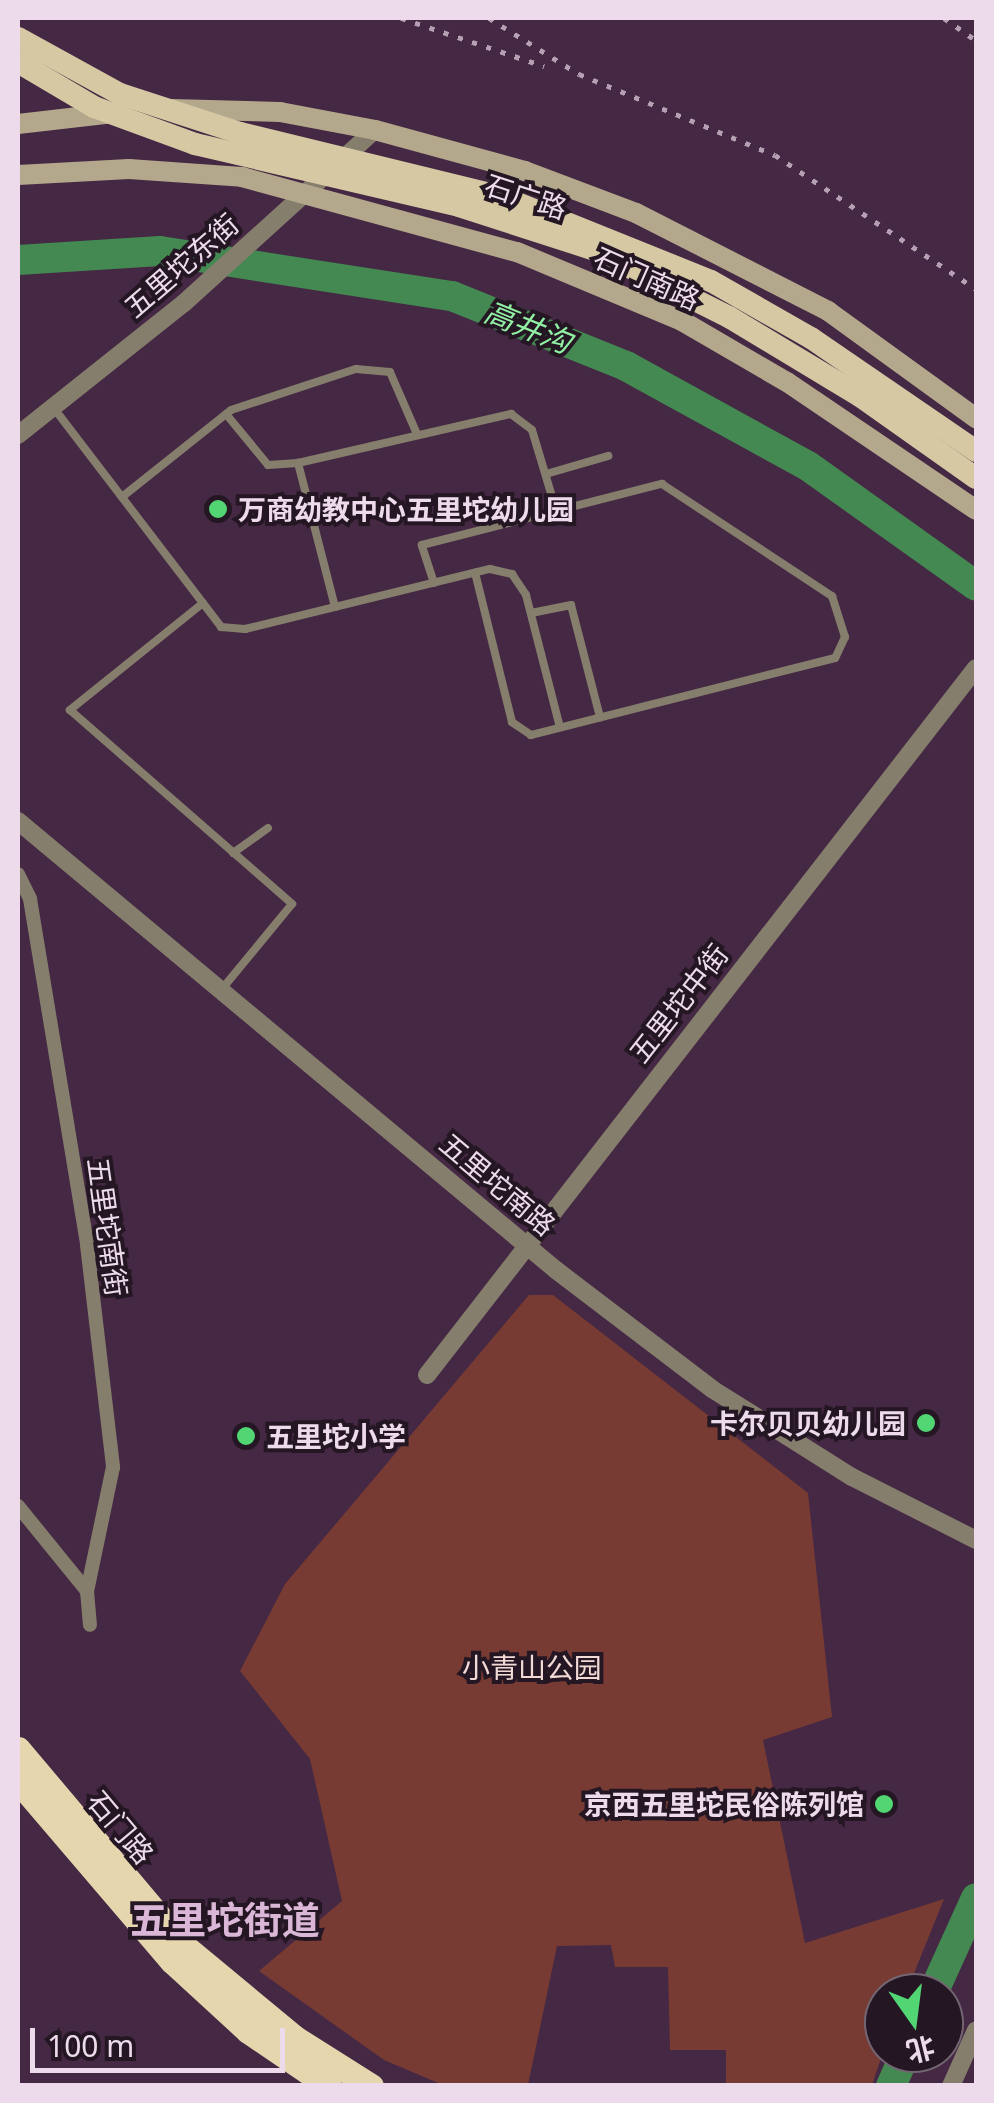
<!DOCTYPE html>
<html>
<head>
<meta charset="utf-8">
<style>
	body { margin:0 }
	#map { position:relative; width:994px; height:2103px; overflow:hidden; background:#452843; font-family:"Noto Sans","Noto Sans SC",sans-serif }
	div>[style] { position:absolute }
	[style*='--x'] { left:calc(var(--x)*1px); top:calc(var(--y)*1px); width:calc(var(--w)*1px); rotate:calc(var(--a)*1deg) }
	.green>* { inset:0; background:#773b33 }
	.river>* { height:30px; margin:-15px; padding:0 15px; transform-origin:15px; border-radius:15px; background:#438951 }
	.service>* { height:8px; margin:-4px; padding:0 4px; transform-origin:4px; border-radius:4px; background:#857e6c }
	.minor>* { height:14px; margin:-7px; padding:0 7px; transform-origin:7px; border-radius:7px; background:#857e6c }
	.tertiary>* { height:18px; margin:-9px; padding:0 9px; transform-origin:9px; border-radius:9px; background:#857e6c }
	.secondary>* { height:20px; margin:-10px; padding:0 10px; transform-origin:10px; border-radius:10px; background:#b3a88b }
	.trunk>* { height:25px; margin:-12.5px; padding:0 12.5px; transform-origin:12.5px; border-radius:12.5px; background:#e6d6ae }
	.rail>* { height:5px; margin-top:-2.5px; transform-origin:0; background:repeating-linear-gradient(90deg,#b6a0b4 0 5px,transparent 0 15px) }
	.primary-bridge>* { height:22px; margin:-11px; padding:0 11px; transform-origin:11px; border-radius:11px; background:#d6c8a3 }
	.dots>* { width:28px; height:28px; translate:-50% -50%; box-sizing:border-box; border:5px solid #241723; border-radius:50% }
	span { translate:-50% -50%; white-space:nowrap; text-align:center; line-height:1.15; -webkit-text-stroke:8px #241723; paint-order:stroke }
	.street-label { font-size:28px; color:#eddaeb }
	.poi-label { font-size:28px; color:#eddaeb; font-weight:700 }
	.left { translate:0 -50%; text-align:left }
	.right { translate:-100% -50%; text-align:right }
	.park-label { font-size:28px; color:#f2d9d5 }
	.water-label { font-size:30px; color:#91f0a3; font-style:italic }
	.district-label { font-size:38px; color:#dab6d7; font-weight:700 }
	.frame { position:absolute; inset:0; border:20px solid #eddaeb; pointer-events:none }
	.north { position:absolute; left:864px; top:1973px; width:100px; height:100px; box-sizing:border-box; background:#241723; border:2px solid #746573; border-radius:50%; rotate:166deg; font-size:28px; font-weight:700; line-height:40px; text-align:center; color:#eddaeb }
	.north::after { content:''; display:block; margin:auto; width:35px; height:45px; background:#52d673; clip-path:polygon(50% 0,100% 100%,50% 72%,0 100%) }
	.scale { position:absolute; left:30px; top:2028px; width:255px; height:45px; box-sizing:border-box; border:5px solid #eddaeb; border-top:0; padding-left:12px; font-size:30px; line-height:35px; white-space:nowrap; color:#eddaeb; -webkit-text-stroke:8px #241723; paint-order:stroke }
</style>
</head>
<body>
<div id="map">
	<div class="green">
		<i style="clip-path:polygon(529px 1295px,553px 1295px,808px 1493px,832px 1717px,763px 1740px,805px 1943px,944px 1899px,906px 1993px,884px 1993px,884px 2049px,872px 2085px,726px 2085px,726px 2050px,670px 2050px,668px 1967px,615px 1967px,611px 1945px,557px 1946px,528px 2085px,443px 2085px,384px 2060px,259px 1971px,342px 1901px,310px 1759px,240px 1671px,285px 1584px)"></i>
	</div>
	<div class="river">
		<i style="--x:18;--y:260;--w:142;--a:-3.6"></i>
		<i style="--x:160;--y:251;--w:295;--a:8.8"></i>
		<i style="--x:452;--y:296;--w:188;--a:21.9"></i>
		<i style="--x:626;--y:366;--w:208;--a:28.8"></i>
		<i style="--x:808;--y:466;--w:206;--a:35.5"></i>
		<i style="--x:933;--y:1993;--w:104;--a:-65.6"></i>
		<i style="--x:891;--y:2086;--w:36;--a:-66"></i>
	</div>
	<div class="service">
		<i style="--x:53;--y:407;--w:277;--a:52.6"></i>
		<i style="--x:221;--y:627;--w:24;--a:5"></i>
		<i style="--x:245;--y:629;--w:252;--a:-13.8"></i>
		<i style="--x:490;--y:569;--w:23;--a:13"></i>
		<i style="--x:512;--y:574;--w:25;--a:56"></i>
		<i style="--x:526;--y:595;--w:136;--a:75.6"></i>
		<i style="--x:226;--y:414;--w:66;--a:50.5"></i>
		<i style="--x:268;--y:465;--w:30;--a:-4"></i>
		<i style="--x:546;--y:474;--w:65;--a:-16.2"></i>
		<i style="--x:122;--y:497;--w:139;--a:-38.6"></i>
		<i style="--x:231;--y:410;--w:132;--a:-18.2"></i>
		<i style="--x:356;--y:369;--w:34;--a:5"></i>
		<i style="--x:390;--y:372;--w:68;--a:66.5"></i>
		<i style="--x:434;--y:583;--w:40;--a:-108"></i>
		<i style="--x:422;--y:545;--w:248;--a:-14.3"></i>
		<i style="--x:662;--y:484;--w:204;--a:33.4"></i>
		<i style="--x:832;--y:596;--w:43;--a:72.4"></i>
		<i style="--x:845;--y:637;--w:23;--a:115"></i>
		<i style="--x:835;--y:658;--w:314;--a:165.8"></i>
		<i style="--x:531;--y:735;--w:23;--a:-146"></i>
		<i style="--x:512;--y:722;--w:154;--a:-103.9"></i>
		<i style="--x:203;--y:603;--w:171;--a:141.2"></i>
		<i style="--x:70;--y:710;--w:295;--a:41.1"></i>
		<i style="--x:292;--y:904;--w:110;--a:129.5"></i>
		<i style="--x:335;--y:607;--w:149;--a:-104.4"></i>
		<i style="--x:298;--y:463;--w:219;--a:-13"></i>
		<i style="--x:511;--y:414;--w:26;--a:37"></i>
		<i style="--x:532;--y:430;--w:84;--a:73.3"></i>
		<i style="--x:531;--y:613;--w:41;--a:-11.3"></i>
		<i style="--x:571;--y:605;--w:116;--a:75.5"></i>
		<i style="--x:233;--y:853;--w:43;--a:-35.5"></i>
	</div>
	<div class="minor">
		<i style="--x:18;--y:874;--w:28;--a:64"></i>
		<i style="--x:30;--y:899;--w:351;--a:80.6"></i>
		<i style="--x:87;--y:1245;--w:224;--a:83.3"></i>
		<i style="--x:113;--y:1467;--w:127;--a:101.8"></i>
		<i style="--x:18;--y:1506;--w:109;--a:50.9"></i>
		<i style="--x:87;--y:1591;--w:34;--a:85"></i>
	</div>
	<div class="tertiary">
		<i style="--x:18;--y:435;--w:212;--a:-38.5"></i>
		<i style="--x:184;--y:303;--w:258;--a:-42.2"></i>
		<i style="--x:18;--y:821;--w:701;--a:39.85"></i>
		<i style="--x:556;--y:1270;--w:196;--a:37.3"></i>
		<i style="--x:712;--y:1389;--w:165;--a:32.2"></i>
		<i style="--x:852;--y:1477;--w:139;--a:26.9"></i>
		<i style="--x:427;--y:1375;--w:895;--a:-52.17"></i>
		<i style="--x:951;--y:2086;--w:61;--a:-65.9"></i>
	</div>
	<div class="secondary">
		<i style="--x:172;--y:109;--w:108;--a:1.6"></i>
		<i style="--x:280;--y:112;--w:97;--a:10.7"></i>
		<i style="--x:375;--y:130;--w:156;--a:15.3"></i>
		<i style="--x:525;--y:171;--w:119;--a:20.7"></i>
		<i style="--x:636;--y:213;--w:216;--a:27"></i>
		<i style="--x:828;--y:311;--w:183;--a:35.9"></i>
		<i style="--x:18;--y:124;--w:96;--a:-6.6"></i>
		<i style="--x:18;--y:175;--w:111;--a:-3.1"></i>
		<i style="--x:129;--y:169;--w:113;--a:4"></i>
		<i style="--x:242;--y:177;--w:285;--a:15.3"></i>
		<i style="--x:517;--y:252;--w:179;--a:22.7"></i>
		<i style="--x:682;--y:321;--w:121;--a:30.2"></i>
		<i style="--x:787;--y:382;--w:228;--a:34.1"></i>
	</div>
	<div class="trunk">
		<i style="--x:18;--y:1749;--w:259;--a:49.9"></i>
		<i style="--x:185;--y:1947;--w:143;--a:39.6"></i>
		<i style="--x:295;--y:2038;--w:90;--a:32.3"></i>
		<i style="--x:18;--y:1781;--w:237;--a:49.5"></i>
		<i style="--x:172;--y:1961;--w:103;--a:42.6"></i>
		<i style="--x:248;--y:2031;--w:98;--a:34.2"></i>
	</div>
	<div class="rail">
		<i style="--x:401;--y:18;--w:151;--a:18.6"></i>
		<i style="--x:489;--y:18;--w:106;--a:31.9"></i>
		<i style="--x:579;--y:74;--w:212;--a:22.5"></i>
		<i style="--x:775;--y:155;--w:242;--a:33.7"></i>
		<i style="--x:944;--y:18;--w:39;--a:35"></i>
	</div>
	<div class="primary-bridge">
		<i style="--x:18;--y:38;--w:116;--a:28.8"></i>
		<i style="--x:120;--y:94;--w:126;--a:18"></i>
		<i style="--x:240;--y:133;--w:270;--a:13.7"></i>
		<i style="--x:502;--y:197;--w:225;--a:21.9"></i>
		<i style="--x:711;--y:281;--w:115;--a:29.7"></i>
		<i style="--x:811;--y:338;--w:200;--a:34.4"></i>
		<i style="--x:18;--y:62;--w:88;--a:30.6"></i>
		<i style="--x:94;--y:107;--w:108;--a:20.1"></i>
		<i style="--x:195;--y:144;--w:271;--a:13.2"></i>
		<i style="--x:459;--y:206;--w:143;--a:17.9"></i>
		<i style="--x:595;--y:250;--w:150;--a:26.6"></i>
		<i style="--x:729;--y:317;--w:153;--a:31.1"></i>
		<i style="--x:860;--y:396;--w:142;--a:35.3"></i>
	</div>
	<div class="dots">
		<i style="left:218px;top:509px;background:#52d673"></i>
		<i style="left:926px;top:1423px;background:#52d673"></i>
		<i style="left:246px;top:1436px;background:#52d673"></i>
		<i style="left:884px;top:1804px;background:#52d673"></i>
	</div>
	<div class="street-label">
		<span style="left:526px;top:196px;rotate:18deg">石广路</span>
		<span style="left:181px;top:265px;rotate:-41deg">五里坨东街</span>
		<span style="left:647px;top:278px;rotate:24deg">石门南路</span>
		<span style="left:678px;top:1003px;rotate:-52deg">五里坨中街</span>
		<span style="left:498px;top:1184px;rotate:40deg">五里坨南路</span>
		<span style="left:108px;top:1227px;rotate:82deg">五里坨南街</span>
		<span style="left:121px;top:1827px;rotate:50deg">石门路</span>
	</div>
	<div class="poi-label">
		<span class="left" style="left:238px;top:509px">万商幼教中心五里坨幼儿园</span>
		<span class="right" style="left:906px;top:1423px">卡尔贝贝幼儿园</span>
		<span class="left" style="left:266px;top:1436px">五里坨小学</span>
		<span class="right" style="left:864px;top:1804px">京西五里坨民俗陈列馆</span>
	</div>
	<div class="park-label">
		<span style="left:532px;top:1667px">小青山公园</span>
	</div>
	<div class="water-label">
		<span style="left:528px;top:327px;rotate:22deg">高井沟</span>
	</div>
	<div class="district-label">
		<span style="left:225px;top:1920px">五里坨街道</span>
	</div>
	<div class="frame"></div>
	<div class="north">北</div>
	<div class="scale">100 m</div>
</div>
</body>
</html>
